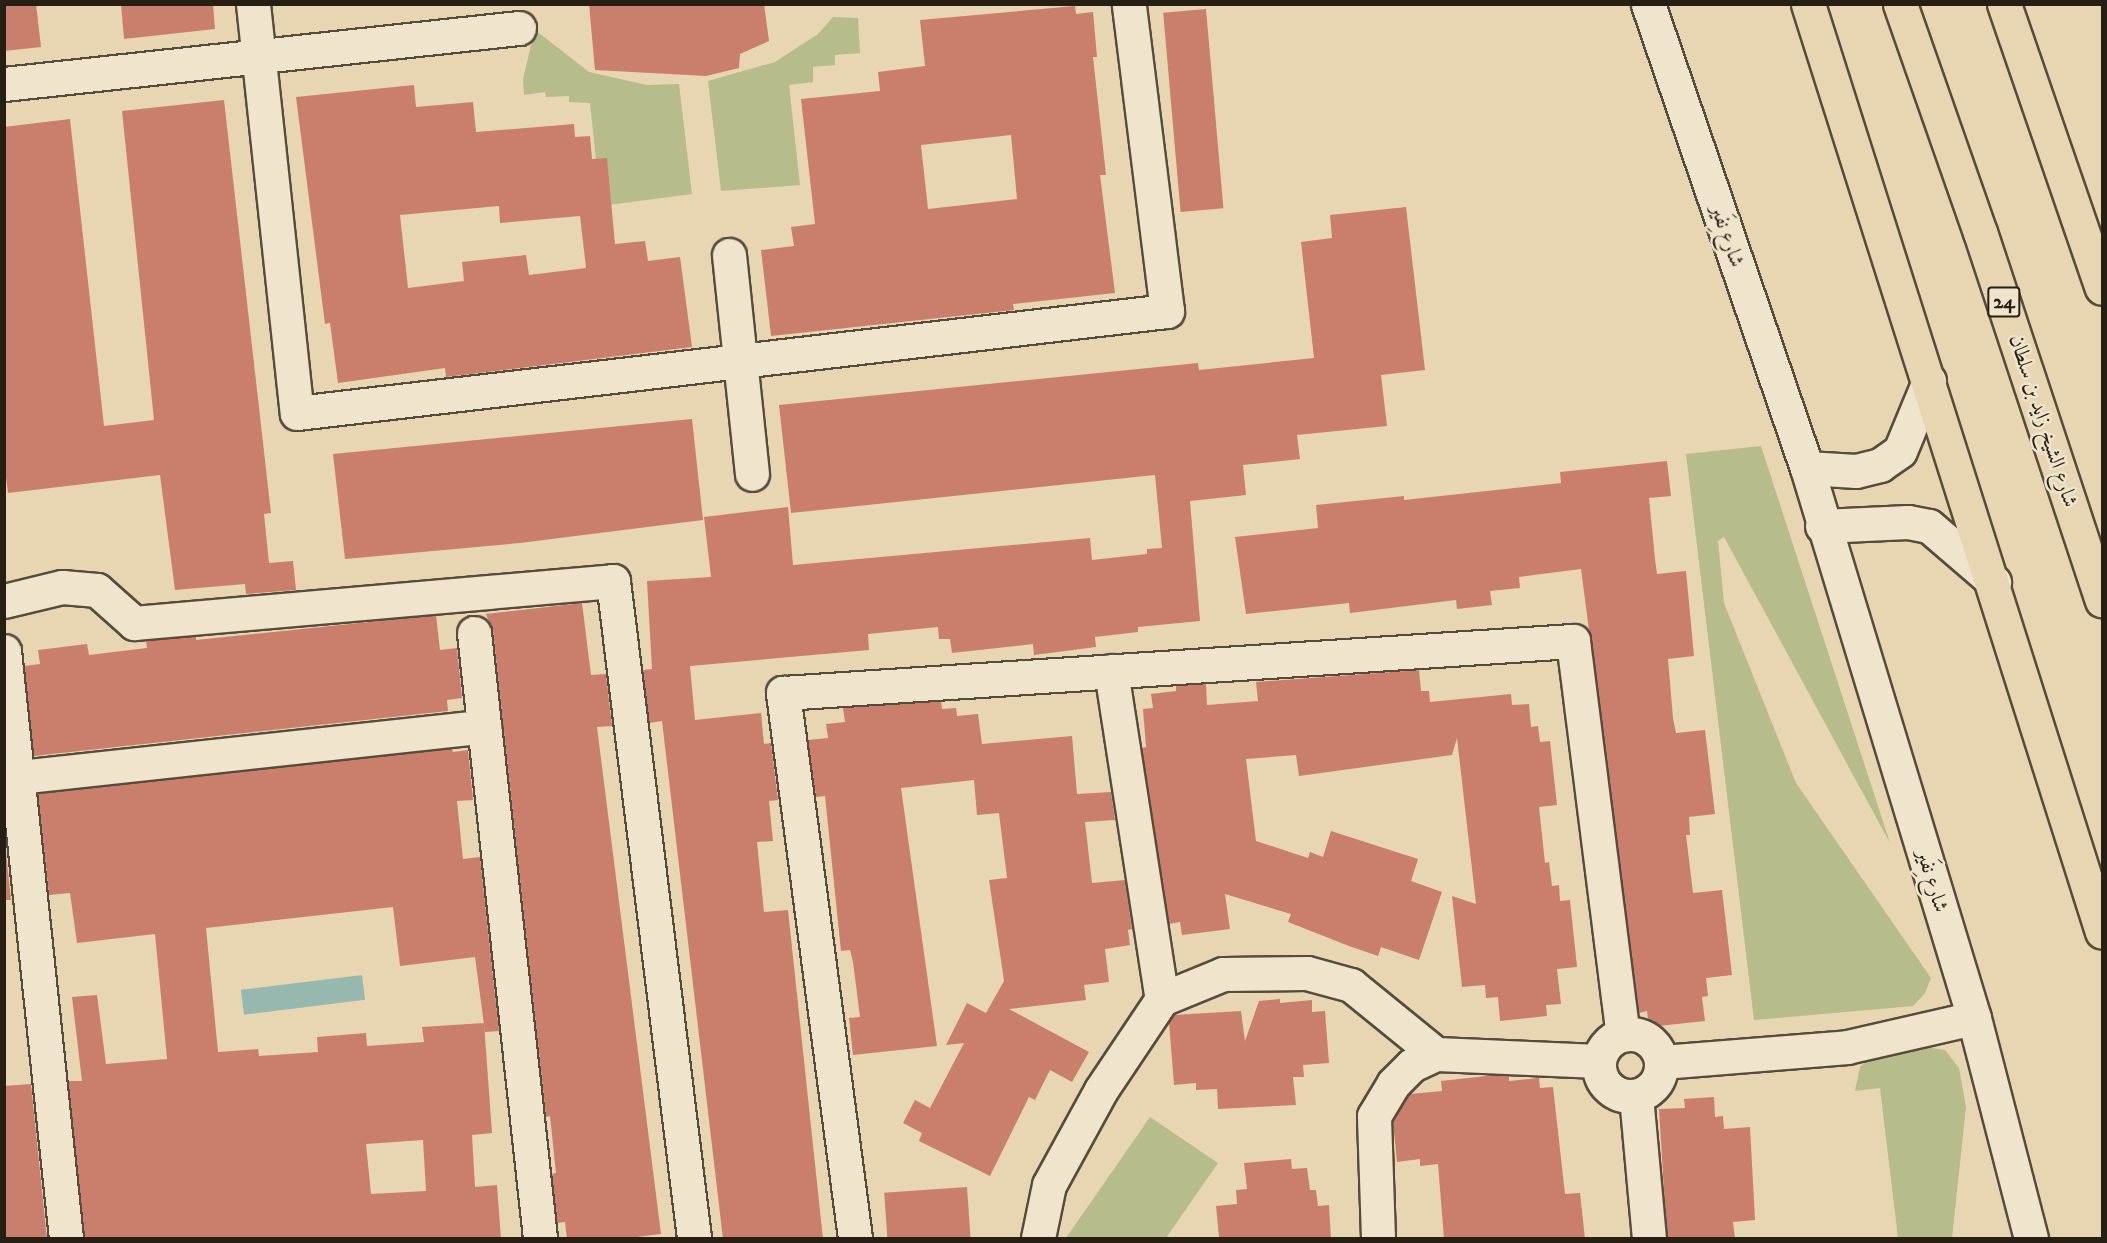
<!DOCTYPE html>
<html>
<head>
<meta charset="utf-8">
<style>
	body { margin:0 }
	#map { position:relative; width:2107px; height:1243px; overflow:hidden; background:#e8d5b1; font-family:"IM FELL DW Pica",Amiri,serif }
	div>[style] { position:absolute }
	[style*='--x'] { left:calc(var(--x)*1px); top:calc(var(--y)*1px); width:calc(var(--w)*1px); rotate:calc(var(--a)*1deg) }
	.green>* { inset:0; background:#b6bd8b }
	.water>* { inset:0; background:#97b8af; transform-origin:0 0 }
	.building>* { inset:0; background:#ca7f6d; transform-origin:0 0 }
	.roads { filter:drop-shadow(2px 0 #574c3b) drop-shadow(-2px 0 #574c3b) drop-shadow(0 2px #574c3b) drop-shadow(0 -2px #574c3b) }
	.street>* { height:33px; margin:-16.5px; padding:0 16.5px; transform-origin:16.5px; border-radius:16.5px; background:#f0e4cc }
	.street>.ring { margin:-16.5px; padding:0; box-sizing:content-box; background:none; border:33px solid #f0e4cc; border-radius:50% }
	.primary>* { height:33px; margin:-16.5px; padding:0 16.5px; transform-origin:16.5px; border-radius:16.5px; background:#e8d5b1 }
	.highway>* { height:33px; margin:-16.5px; padding:0 16.5px; transform-origin:16.5px; border-radius:16.5px; background:#e8d5b1 }
	span { translate:-50% -50%; white-space:nowrap; text-align:center; line-height:1.15; -webkit-text-stroke:5px #f0e4cc; paint-order:stroke }
	.shield-label span { padding:2px 4px; background:#f0e4cc; border:2px solid; border-radius:4px; -webkit-text-stroke-width:0 }
	.shield-label { font-size:20px; color:#271f14; font-weight:700 }
	.street-label { font-size:21px; color:#271f14 }
	.frame { position:absolute; inset:0; border:6px solid #271f14; pointer-events:none }
</style>
</head>
<body>
<div id="map">
	<div class="green">
		<i style="clip-path:polygon(833px 17px,858px 18px,860px 53px,835px 55px,835px 65px,813px 67px,813px 82px,789px 85px,800px 185px,721px 191px,708px 81px,775px 62px,818px 34px)"></i>
		<i style="clip-path:polygon(539px 33px,589px 72px,647px 85px,679px 84px,692px 194px,601px 206px,590px 103px,569px 102px,569px 96px,546px 97px,545px 92px,524px 95px,523px 79px,533px 37px)"></i>
		<i style="clip-path:polygon(1761px 446px,1890px 843px,1724px 537px,1718px 541px,1724px 603px,1796px 783px,1931px 978px,1925px 993px,1913px 1006px,1754px 1020px,1686px 454px)"></i>
		<i style="clip-path:polygon(1912px 1045px,1945px 1050px,1959px 1068px,1966px 1107px,1952px 1238px,1898px 1238px,1880px 1088px,1855px 1091px,1860px 1067px,1872px 1055px)"></i>
		<i style="clip-path:polygon(1150px 1117px,1218px 1163px,1166px 1238px,1066px 1238px)"></i>
	</div>
	<div class="water">
		<i style="left:362px;top:975px;width:25px;height:122px;rotate:83deg"></i>
	</div>
	<div class="building">
		<i style="clip-path:polygon(4px 4px,36px 4px,41px 47px,4px 51px)"></i>
		<i style="clip-path:polygon(121px 4px,213px 4px,215px 29px,124px 39px)"></i>
		<i style="clip-path:polygon(589px 4px,764px 4px,769px 41px,740px 54px,739px 68px,706px 76px,595px 70px)"></i>
		<i style="clip-path:polygon(evenodd,1075px 6px,1076px 14px,1093px 12px,1097px 57px,1093px 57px,1106px 175px,1100px 175px,1115px 293px,1013px 304px,1014px 310px,771px 336px,761px 250px,794px 246px,791px 227px,815px 224px,801px 99px,880px 91px,878px 72px,925px 66px,920px 20px,1075px 6px,1011px 135px,1017px 199px,928px 209px,921px 145px,1011px 135px)"></i>
		<i style="left:1206px;top:9px;width:200px;height:43px;rotate:85deg"></i>
		<i style="clip-path:polygon(evenodd,414px 85px,416px 107px,473px 102px,476px 132px,574px 124px,575px 137px,590px 136px,592px 159px,607px 158px,615px 244px,645px 241px,648px 261px,680px 257px,692px 347px,446px 377px,445px 368px,338px 383px,330px 323px,325px 324px,296px 97px,414px 85px,499px 206px,500px 223px,580px 216px,586px 268px,529px 275px,526px 255px,462px 262px,464px 281px,408px 288px,400px 215px,499px 206px)"></i>
		<i style="clip-path:polygon(224px 100px,271px 513px,264px 514px,269px 563px,293px 561px,296px 590px,246px 594px,245px 584px,175px 590px,160px 475px,8px 493px,4px 461px,4px 127px,70px 119px,104px 426px,154px 420px,122px 111px)"></i>
		<i style="clip-path:polygon(1406px 207px,1425px 370px,1381px 375px,1387px 426px,1297px 435px,1300px 459px,1243px 465px,1246px 495px,1190px 501px,1200px 621px,1138px 627px,1138px 632px,1095px 637px,1096px 647px,1034px 655px,1033px 644px,952px 653px,950px 639px,939px 639px,938px 627px,868px 634px,869px 650px,690px 666px,695px 720px,761px 713px,764px 744px,771px 743px,778px 800px,769px 801px,773px 841px,757px 842px,764px 912px,788px 910px,823px 1239px,723px 1239px,662px 721px,649px 723px,643px 670px,652px 669px,647px 581px,711px 577px,704px 517px,788px 507px,793px 565px,1090px 538px,1092px 560px,1147px 554px,1147px 549px,1162px 548px,1155px 475px,791px 513px,779px 405px,1198px 363px,1199px 370px,1314px 358px,1301px 242px,1332px 238px,1330px 215px)"></i>
		<i style="clip-path:polygon(692px 419px,703px 520px,520px 543px,345px 559px,333px 454px)"></i>
		<i style="clip-path:polygon(1667px 461px,1671px 496px,1649px 498px,1655px 559px,1657px 574px,1686px 571px,1694px 656px,1668px 659px,1673px 718px,1676px 733px,1705px 730px,1715px 814px,1689px 817px,1690px 835px,1686px 835px,1693px 893px,1722px 890px,1732px 975px,1706px 978px,1708px 996px,1702px 997px,1705px 1021px,1649px 1027px,1647px 1011px,1639px 1013px,1581px 569px,1519px 577px,1520px 588px,1490px 591px,1492px 605px,1457px 609px,1456px 600px,1350px 613px,1349px 603px,1246px 614px,1235px 537px,1318px 528px,1316px 505px,1404px 496px,1404px 500px,1561px 483px,1560px 472px)"></i>
		<i style="clip-path:polygon(582px 603px,591px 675px,606px 674px,612px 726px,597px 727px,661px 1234px,621px 1239px,567px 1239px,565px 1222px,557px 1223px,552px 1174px,556px 1173px,550px 1116px,546px 1117px,493px 631px,486px 614px)"></i>
		<i style="clip-path:polygon(436px 615px,440px 650px,457px 648px,462px 698px,447px 700px,448px 711px,34px 756px,24px 666px,40px 664px,38px 650px,87px 644px,89px 655px,147px 648px,146px 641px,196px 636px,196px 640px)"></i>
		<i style="clip-path:polygon(1419px 670px,1421px 691px,1429px 691px,1430px 702px,1511px 694px,1512px 705px,1529px 704px,1531px 727px,1538px 726px,1540px 742px,1550px 741px,1557px 805px,1539px 807px,1545px 863px,1549px 862px,1552px 886px,1559px 885px,1560px 901px,1570px 900px,1577px 967px,1557px 969px,1561px 1004px,1546px 1005px,1547px 1016px,1500px 1021px,1498px 997px,1486px 998px,1485px 985px,1462px 987px,1452px 896px,1476px 904px,1457px 738px,1452px 755px,1299px 776px,1296px 755px,1246px 759px,1256px 841px,1308px 858px,1310px 852px,1323px 857px,1331px 831px,1418px 859px,1411px 881px,1442px 892px,1419px 960px,1381px 947px,1378px 956px,1349px 946px,1288px 922px,1291px 914px,1225px 894px,1230px 929px,1182px 935px,1180px 922px,1169px 924px,1142px 748px,1146px 747px,1143px 709px,1153px 708px,1151px 694px,1176px 691px,1176px 686px,1206px 684px,1207px 705px,1258px 701px,1256px 682px)"></i>
		<i style="clip-path:polygon(941px 701px,942px 709px,956px 708px,957px 716px,978px 714px,982px 744px,1072px 736px,1077px 794px,1111px 792px,1115px 820px,1085px 822px,1092px 883px,1125px 880px,1132px 929px,1128px 930px,1130px 945px,1105px 949px,1109px 982px,1084px 985px,1086px 1000px,1009px 1009px,1089px 1052px,1072px 1082px,1050px 1070px,1035px 1100px,1029px 1097px,990px 1176px,919px 1141px,922px 1133px,903px 1123px,915px 1100px,930px 1108px,964px 1043px,946px 1045px,967px 1003px,986px 1013px,1004px 981px,989px 880px,1007px 878px,999px 813px,977px 815px,974px 780px,901px 788px,937px 1046px,853px 1055px,849px 1018px,860px 1017px,853px 962px,850px 950px,841px 951px,825px 796px,816px 797px,808px 740px,828px 738px,826px 724px,845px 722px,843px 708px)"></i>
		<i style="clip-path:polygon(evenodd,452px 748px,453px 752px,468px 750px,473px 800px,457px 801px,463px 859px,480px 857px,499px 1031px,485px 1032px,475px 957px,400px 966px,393px 907px,206px 928px,218px 1052px,258px 1049px,259px 1056px,318px 1052px,317px 1037px,366px 1033px,367px 1046px,424px 1042px,422px 1027px,484px 1023px,492px 1133px,472px 1135px,475px 1187px,497px 1185px,501px 1239px,84px 1239px,68px 1081px,82px 1081px,72px 997px,97px 995px,106px 1064px,167px 1059px,155px 934px,77px 943px,70px 893px,49px 895px,38px 794px,452px 748px,423px 1140px,426px 1191px,371px 1194px,366px 1144px,423px 1140px)"></i>
		<i style="clip-path:polygon(4px 834px,11px 900px,4px 900px)"></i>
		<i style="clip-path:polygon(1280px 999px,1280px 1003px,1312px 1000px,1312px 1012px,1325px 1011px,1329px 1063px,1303px 1065px,1304px 1077px,1293px 1077px,1296px 1105px,1218px 1109px,1217px 1089px,1196px 1090px,1196px 1083px,1174px 1085px,1169px 1022px,1174px 1015px,1241px 1011px,1245px 1041px,1259px 1001px)"></i>
		<i style="clip-path:polygon(1495px 1075px,1509px 1076px,1509px 1081px,1539px 1078px,1540px 1088px,1553px 1087px,1565px 1194px,1580px 1193px,1585px 1239px,1444px 1239px,1438px 1164px,1420px 1166px,1420px 1159px,1397px 1162px,1393px 1121px,1410px 1094px,1442px 1091px,1441px 1081px)"></i>
		<i style="clip-path:polygon(31px 1084px,47px 1239px,4px 1239px,4px 1086px)"></i>
		<i style="clip-path:polygon(1714px 1097px,1715px 1117px,1723px 1116px,1724px 1129px,1750px 1127px,1755px 1220px,1733px 1222px,1735px 1239px,1667px 1239px,1659px 1109px,1685px 1108px,1684px 1099px)"></i>
		<i style="clip-path:polygon(1291px 1159px,1292px 1169px,1307px 1168px,1310px 1190px,1316px 1190px,1318px 1206px,1329px 1205px,1331px 1239px,1219px 1237px,1216px 1206px,1237px 1204px,1236px 1190px,1247px 1189px,1244px 1163px)"></i>
		<i style="left:967px;top:1187px;width:52px;height:83px;rotate:86deg"></i>
	</div>
	<div class="roads">
		<div class="street">
			<i style="--x:253;--y:4;--w:411;--a:83.9"></i>
			<i style="--x:297;--y:413;--w:876;--a:-6.69"></i>
			<i style="--x:1167;--y:311;--w:309;--a:-97.1"></i>
			<i style="--x:1648;--y:4;--w:490;--a:71.1"></i>
			<i style="--x:1807;--y:468;--w:575;--a:73.11"></i>
			<i style="--x:1974;--y:1018;--w:227;--a:75.5"></i>
			<i style="--x:4;--y:84;--w:518;--a:-6.21"></i>
			<i style="--x:729;--y:255;--w:220;--a:84"></i>
			<i style="--x:1807;--y:468;--w:49;--a:3.5"></i>
			<i style="--x:1856;--y:471;--w:25;--a:-14"></i>
			<i style="--x:1880;--y:465;--w:24;--a:-35"></i>
			<i style="--x:1900;--y:451;--w:76;--a:-67.5"></i>
			<i style="--x:1822;--y:526;--w:86;--a:-2.7"></i>
			<i style="--x:1908;--y:522;--w:21;--a:11"></i>
			<i style="--x:1929;--y:526;--w:86;--a:40.7"></i>
			<i style="--x:4;--y:601;--w:60;--a:-13.6"></i>
			<i style="--x:62;--y:587;--w:35;--a:5"></i>
			<i style="--x:97;--y:590;--w:50;--a:41.7"></i>
			<i style="--x:134;--y:623;--w:481;--a:-5"></i>
			<i style="--x:613;--y:581;--w:662;--a:82.97"></i>
			<i style="--x:474;--y:633;--w:609;--a:83.77"></i>
			<i style="--x:4;--y:651;--w:590;--a:83.97"></i>
			<i style="--x:1111;--y:671;--w:332;--a:81.2"></i>
			<i style="--x:18;--y:777;--w:469;--a:-6.2"></i>
			<i class="ring" style="left:1599px;top:1034px;width:29px;height:29px"></i>
			<i style="--x:1662;--y:1062;--w:186;--a:-4.6"></i>
			<i style="--x:1847;--y:1047;--w:130;--a:-12.9"></i>
			<i style="--x:1636;--y:1096;--w:143;--a:84.8"></i>
			<i style="--x:855;--y:1238;--w:550;--a:-97.53"></i>
			<i style="--x:783;--y:693;--w:792;--a:-3.77"></i>
			<i style="--x:1573;--y:641;--w:397;--a:82.8"></i>
			<i style="--x:1038;--y:1238;--w:54;--a:-78.3"></i>
			<i style="--x:1049;--y:1185;--w:108;--a:-61.3"></i>
			<i style="--x:1101;--y:1090;--w:110;--a:-56.2"></i>
			<i style="--x:1162;--y:999;--w:66;--a:-22.3"></i>
			<i style="--x:1223;--y:974;--w:84;--a:-0.7"></i>
			<i style="--x:1307;--y:973;--w:46;--a:15.3"></i>
			<i style="--x:1351;--y:985;--w:109;--a:39.1"></i>
			<i style="--x:1436;--y:1054;--w:163;--a:2.5"></i>
			<i style="--x:1378;--y:1238;--w:122;--a:-91.9"></i>
			<i style="--x:1374;--y:1116;--w:37;--a:-59"></i>
			<i style="--x:1393;--y:1084;--w:27;--a:-45"></i>
			<i style="--x:1412;--y:1065;--w:26;--a:-25"></i>
		</div>
		<div class="primary">
			<i style="--x:1808;--y:4;--w:973;--a:72.42"></i>
		</div>
		<div class="highway">
			<i style="--x:1900;--y:4;--w:242;--a:70.7"></i>
			<i style="--x:1980;--y:232;--w:388;--a:71.7"></i>
			<i style="--x:2004;--y:4;--w:300;--a:71"></i>
		</div>
	</div>
	<div class="shield-label">
		<span style="left:2004px;top:302px">24</span>
	</div>
	<div class="street-label">
		<span style="left:1727px;top:236px;rotate:71deg">شارع نِفَير</span>
		<span style="left:2043px;top:421px;rotate:72deg">شارع الشيخ زايد بن سلطان</span>
		<span style="left:1932px;top:881px;rotate:73deg">شارع نِفَير</span>
	</div>
	<div class="frame"></div>
</div>
</body>
</html>
